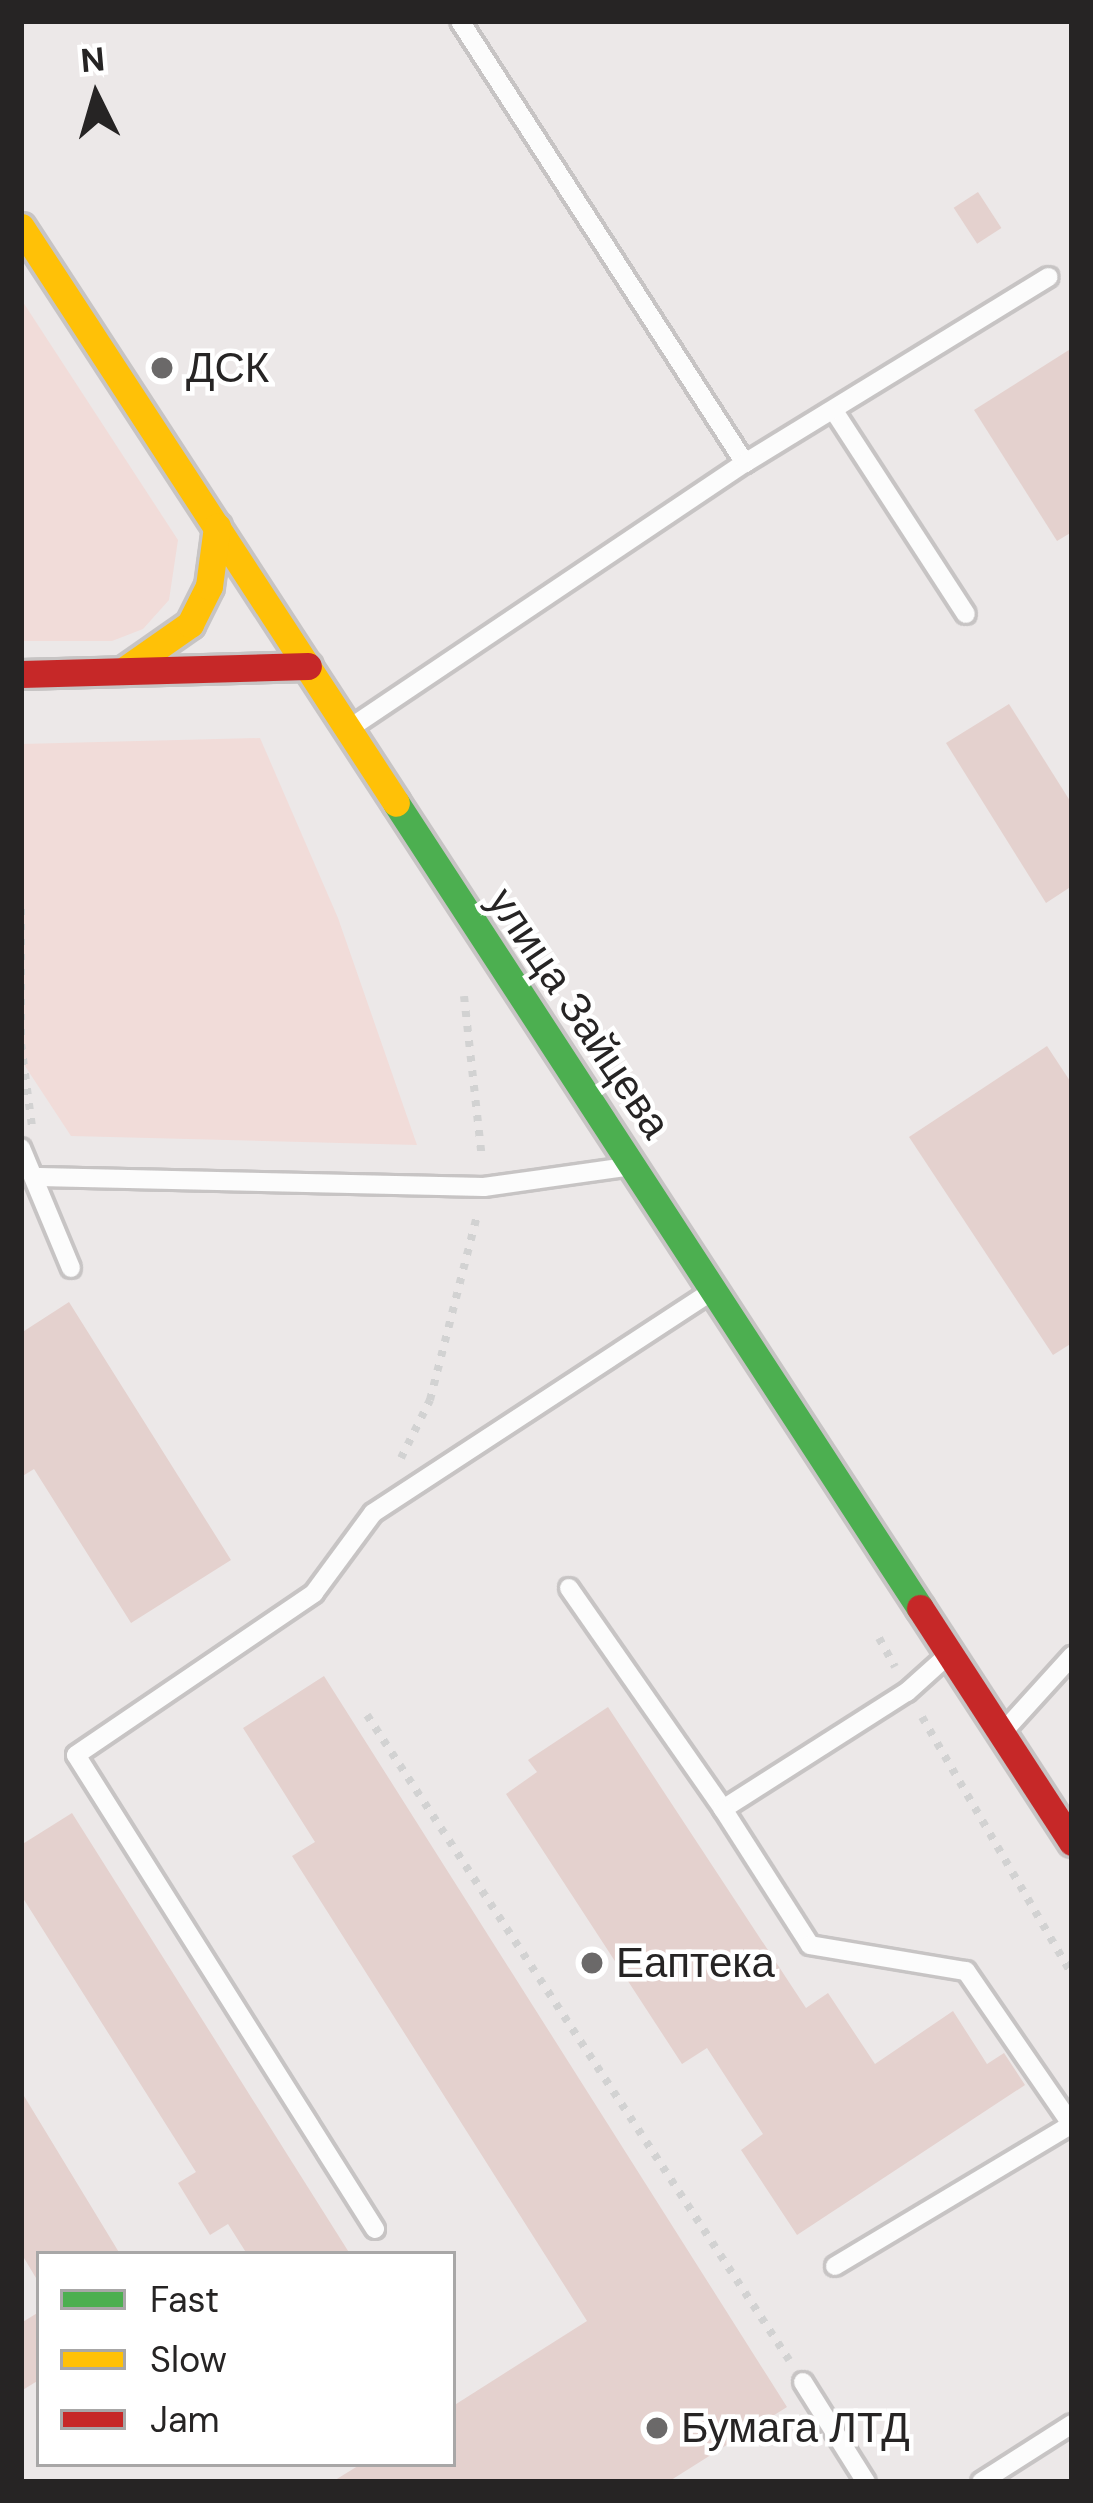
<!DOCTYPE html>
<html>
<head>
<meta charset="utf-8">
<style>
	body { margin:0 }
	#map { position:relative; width:1093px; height:2503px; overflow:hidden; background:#ece8e8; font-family:"DM Sans",sans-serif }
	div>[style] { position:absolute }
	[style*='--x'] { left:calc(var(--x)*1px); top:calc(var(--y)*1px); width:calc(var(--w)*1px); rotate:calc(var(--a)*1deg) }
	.green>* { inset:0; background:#f1dcd9 }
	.building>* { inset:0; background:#e4d1ce; transform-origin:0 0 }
	.path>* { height:8px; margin-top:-4px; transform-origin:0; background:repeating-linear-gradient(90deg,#d2d2d2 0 6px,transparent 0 15px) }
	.roads { filter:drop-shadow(3px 0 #c7c4c4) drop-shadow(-3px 0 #c7c4c4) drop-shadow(0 3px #c7c4c4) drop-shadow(0 -3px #c7c4c4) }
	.lane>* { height:18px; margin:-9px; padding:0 9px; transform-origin:9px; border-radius:9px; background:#fcfcfc }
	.fast>* { height:27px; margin:-13.5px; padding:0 13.5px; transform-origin:13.5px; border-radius:13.5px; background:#4caf50 }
	.slow>* { height:27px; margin:-13.5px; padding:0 13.5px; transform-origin:13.5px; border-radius:13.5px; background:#ffc107 }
	.jam>* { height:27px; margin:-13.5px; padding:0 13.5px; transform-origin:13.5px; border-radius:13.5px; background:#c62828 }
	.dots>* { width:33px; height:33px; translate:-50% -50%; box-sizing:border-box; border:6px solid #fff; border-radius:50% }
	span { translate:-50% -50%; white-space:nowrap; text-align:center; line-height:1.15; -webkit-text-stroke:9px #fff; paint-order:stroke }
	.poi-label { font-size:42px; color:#262424 }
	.left { translate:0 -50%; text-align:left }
	.street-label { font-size:42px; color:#262424 }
	.frame { position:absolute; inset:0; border:24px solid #262424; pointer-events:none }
	.legend { position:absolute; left:36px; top:2251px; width:420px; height:216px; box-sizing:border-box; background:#fff; border:3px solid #a8a7a7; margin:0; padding:15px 21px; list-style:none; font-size:36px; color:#262424 }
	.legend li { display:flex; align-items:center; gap:24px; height:60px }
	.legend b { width:60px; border:3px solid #a8a7a7 }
	.north { position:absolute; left:36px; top:36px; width:120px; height:120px; -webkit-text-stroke:9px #fff; paint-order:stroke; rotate:355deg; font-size:33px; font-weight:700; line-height:48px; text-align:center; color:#262424 }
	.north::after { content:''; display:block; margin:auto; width:42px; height:54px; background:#262424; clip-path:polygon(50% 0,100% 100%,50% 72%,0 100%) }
</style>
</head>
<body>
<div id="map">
	<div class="green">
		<i style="clip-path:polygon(21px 299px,178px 540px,169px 600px,143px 629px,112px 641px,21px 641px)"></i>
		<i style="clip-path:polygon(260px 738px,338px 918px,417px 1145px,71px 1136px,21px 1060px,21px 744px)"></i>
	</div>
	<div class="building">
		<i style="left:978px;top:192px;width:43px;height:29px;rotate:57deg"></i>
		<i style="clip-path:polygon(1072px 348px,1072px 532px,1057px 541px,974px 410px)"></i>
		<i style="clip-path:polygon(1009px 704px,1072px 804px,1072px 886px,1046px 903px,946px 743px)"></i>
		<i style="clip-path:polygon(1047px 1046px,1072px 1084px,1072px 1343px,1053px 1355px,909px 1137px)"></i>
		<i style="clip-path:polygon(69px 1302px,231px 1560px,131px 1623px,34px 1469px,21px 1477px,21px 1333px)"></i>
		<i style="clip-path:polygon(324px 1676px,787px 2407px,668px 2482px,332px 2482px,361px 2464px,453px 2464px,453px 2406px,587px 2321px,292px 1856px,315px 1842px,243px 1728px)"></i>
		<i style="clip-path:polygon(608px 1707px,806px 2008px,828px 1993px,875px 2064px,953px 2011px,987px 2064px,1004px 2053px,1025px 2085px,797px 2235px,741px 2150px,763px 2134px,707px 2048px,682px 2064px,506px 1794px,537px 1772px,528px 1760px)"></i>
		<i style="clip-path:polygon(72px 1813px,350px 2254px,247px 2254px,228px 2224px,210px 2235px,178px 2183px,196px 2172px,21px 1895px,21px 1845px)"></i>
		<i style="clip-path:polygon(21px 2091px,120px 2254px,39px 2254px,39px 2283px,21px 2253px)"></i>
		<i style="clip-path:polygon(39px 2312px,39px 2380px,21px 2391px,21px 2323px)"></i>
	</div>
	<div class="path">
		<i style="--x:21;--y:909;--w:132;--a:90"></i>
		<i style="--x:464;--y:996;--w:164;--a:83.7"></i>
		<i style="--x:21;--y:1044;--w:83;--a:82.4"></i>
		<i style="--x:401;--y:1458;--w:65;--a:-63.4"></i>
		<i style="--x:430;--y:1400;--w:191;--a:-75.7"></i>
		<i style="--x:879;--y:1638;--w:33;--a:61"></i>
		<i style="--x:367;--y:1715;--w:771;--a:56.8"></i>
		<i style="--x:922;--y:1717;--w:298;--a:59.8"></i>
	</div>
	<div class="roads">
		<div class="lane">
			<i style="--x:460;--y:21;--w:526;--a:57.19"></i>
			<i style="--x:834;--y:411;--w:242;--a:57"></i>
			<i style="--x:353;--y:726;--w:472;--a:-33.9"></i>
			<i style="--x:745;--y:463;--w:356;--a:-31.5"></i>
			<i style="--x:21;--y:1148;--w:130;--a:67.4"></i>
			<i style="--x:39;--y:1177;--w:445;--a:1.3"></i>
			<i style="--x:484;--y:1187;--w:144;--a:-8"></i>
			<i style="--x:569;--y:1588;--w:269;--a:55.1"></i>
			<i style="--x:723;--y:1809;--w:218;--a:-32.5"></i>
			<i style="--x:907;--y:1692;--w:54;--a:-42"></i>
			<i style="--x:1003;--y:1732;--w:103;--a:-47.8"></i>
			<i style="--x:723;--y:1809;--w:161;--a:57.4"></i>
			<i style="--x:810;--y:1945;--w:158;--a:9.5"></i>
			<i style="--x:966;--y:1971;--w:186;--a:55.5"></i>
			<i style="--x:375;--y:2229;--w:560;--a:-122.24"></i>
			<i style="--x:76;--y:1755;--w:288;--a:-34.2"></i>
			<i style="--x:314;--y:1593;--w:99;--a:-53.6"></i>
			<i style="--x:373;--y:1513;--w:404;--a:-33.2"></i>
			<i style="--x:835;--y:2266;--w:276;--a:-30.9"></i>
			<i style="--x:803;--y:2382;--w:118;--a:57.8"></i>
			<i style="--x:981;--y:2482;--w:108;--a:-32.5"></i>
		</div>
		<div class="fast">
			<i style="--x:396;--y:803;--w:961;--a:56.94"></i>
		</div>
		<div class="slow">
			<i style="--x:21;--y:227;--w:687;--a:56.93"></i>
			<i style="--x:123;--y:671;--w:82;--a:-35"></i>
			<i style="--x:190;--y:624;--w:42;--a:-63.4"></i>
			<i style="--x:209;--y:586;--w:60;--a:-82.3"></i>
		</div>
		<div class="jam">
			<i style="--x:21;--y:674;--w:287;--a:-1.6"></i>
			<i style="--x:920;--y:1608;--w:279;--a:57"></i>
		</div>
	</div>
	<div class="dots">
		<i style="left:162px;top:368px;background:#6b6969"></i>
		<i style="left:592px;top:1963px;background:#6b6969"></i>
		<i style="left:657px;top:2428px;background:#6b6969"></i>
	</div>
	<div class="poi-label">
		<span class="left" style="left:186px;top:368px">ДСК</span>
		<span class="left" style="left:616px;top:1963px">Еаптека</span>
		<span class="left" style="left:681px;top:2428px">Бумага ЛТД</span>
	</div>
	<div class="street-label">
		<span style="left:579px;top:1013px;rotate:56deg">улица Зайцева</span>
	</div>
	<div class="frame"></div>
	<ul class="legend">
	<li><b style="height:15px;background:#4caf50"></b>Fast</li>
	<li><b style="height:15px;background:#ffc107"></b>Slow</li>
	<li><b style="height:15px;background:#c62828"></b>Jam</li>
	</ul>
	<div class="north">N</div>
</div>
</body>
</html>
